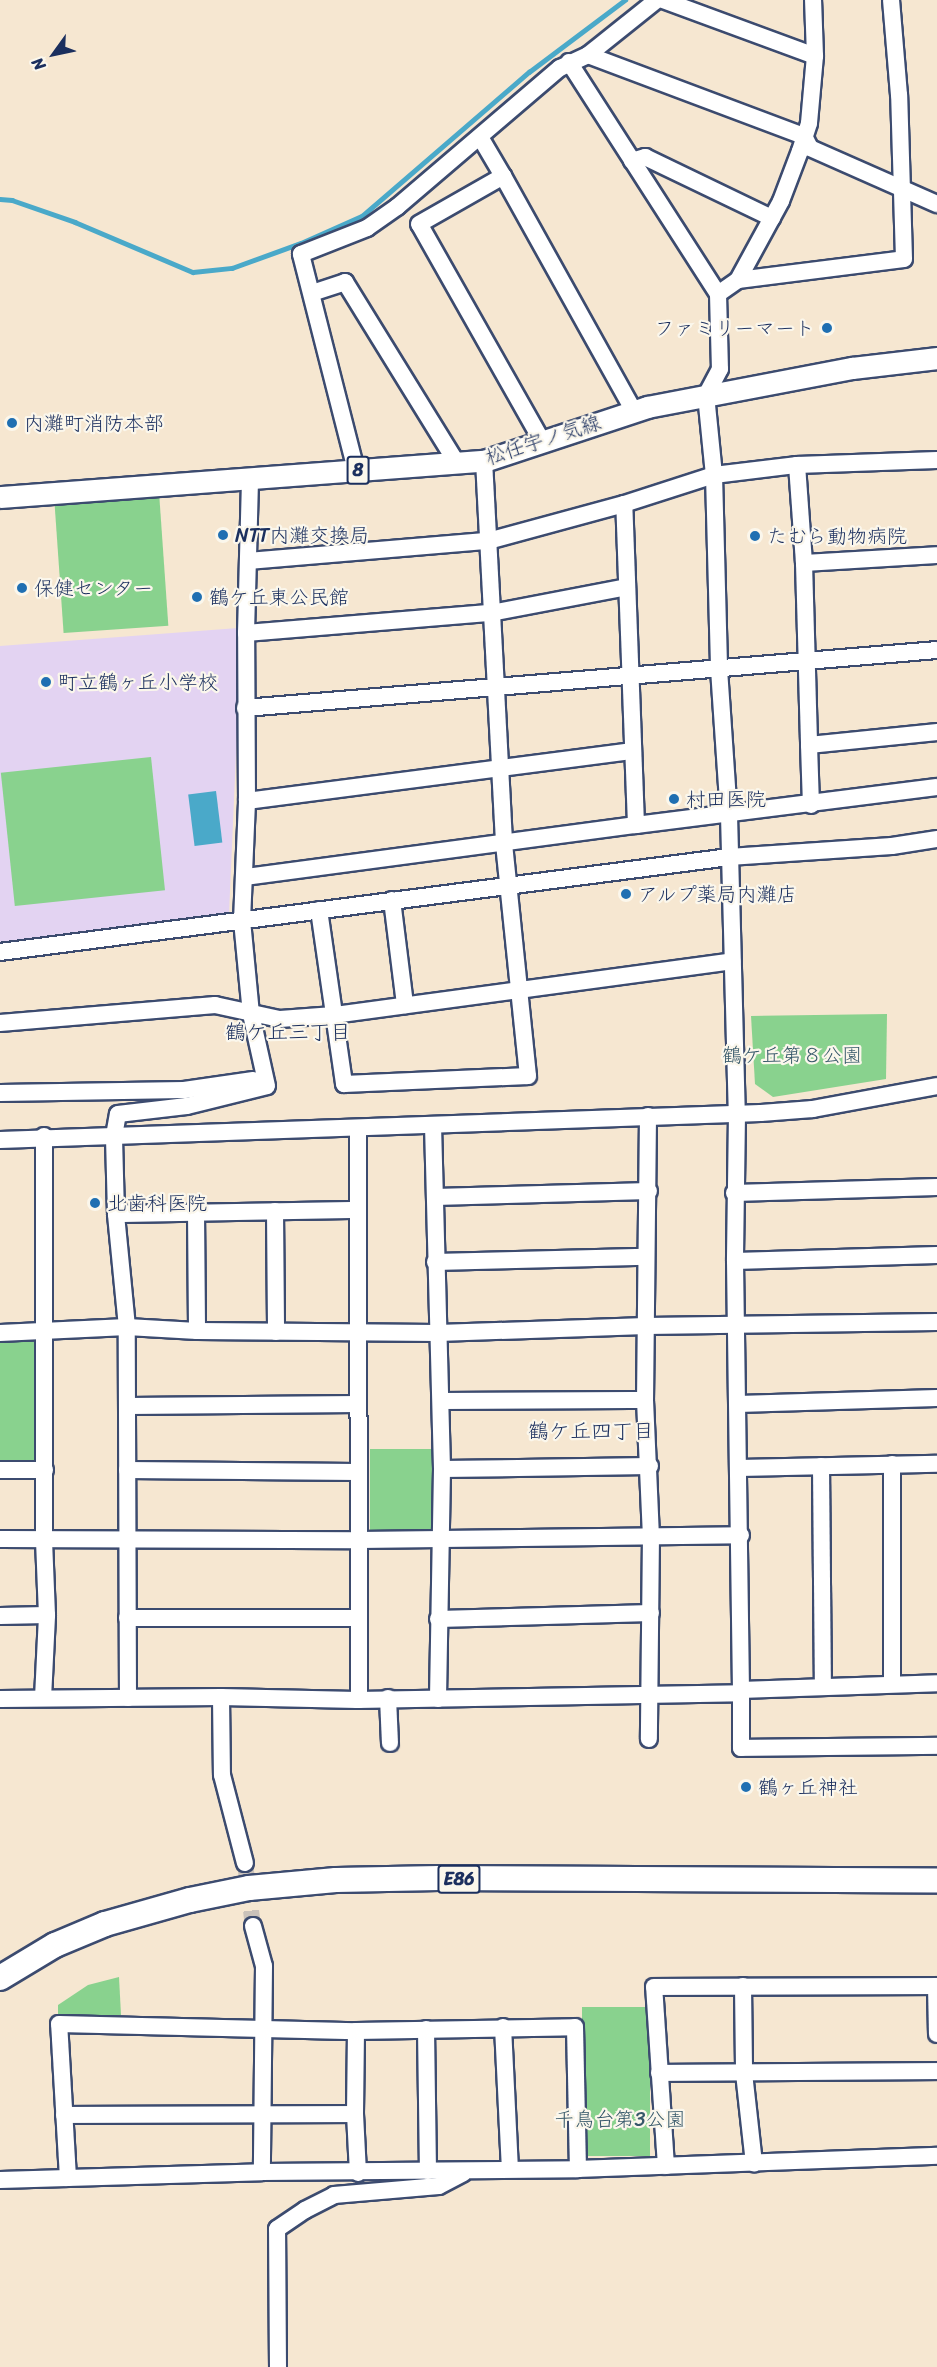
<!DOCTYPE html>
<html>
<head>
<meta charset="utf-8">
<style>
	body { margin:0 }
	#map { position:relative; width:937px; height:2367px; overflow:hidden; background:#f6e7d1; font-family:Sriracha,"Klee One",sans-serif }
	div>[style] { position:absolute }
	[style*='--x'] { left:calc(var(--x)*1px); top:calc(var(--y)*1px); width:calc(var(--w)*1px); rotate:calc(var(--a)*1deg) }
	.built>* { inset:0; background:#e3d3f2 }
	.green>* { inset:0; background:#89d28e; transform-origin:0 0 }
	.water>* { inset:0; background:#4aa9c9; transform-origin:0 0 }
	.stream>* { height:4.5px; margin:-2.25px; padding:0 2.25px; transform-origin:2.25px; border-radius:2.25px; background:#4aa9c9 }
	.minor-tunnel>* { height:16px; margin-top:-8px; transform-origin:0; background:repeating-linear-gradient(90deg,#cac2ba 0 16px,transparent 0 24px) }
	.roads { filter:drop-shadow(2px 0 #3c4b6f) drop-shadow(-2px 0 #3c4b6f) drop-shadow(0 2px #3c4b6f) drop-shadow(0 -2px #3c4b6f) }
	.minor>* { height:16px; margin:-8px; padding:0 8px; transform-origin:8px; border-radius:8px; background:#fff }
	.major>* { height:21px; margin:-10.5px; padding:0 10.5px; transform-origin:10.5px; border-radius:10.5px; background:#fff }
	.highway>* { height:24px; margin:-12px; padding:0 12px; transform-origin:12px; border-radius:12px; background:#fff }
	.dots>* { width:16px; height:16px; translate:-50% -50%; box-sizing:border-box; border:3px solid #fbf7ec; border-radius:50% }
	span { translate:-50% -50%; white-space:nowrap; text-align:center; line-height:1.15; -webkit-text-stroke:4.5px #fbf7ec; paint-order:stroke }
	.shield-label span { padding:2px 4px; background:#fbf7ec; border:2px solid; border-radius:4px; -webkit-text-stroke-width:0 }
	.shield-label { font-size:18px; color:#1b2f5e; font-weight:700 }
	.poi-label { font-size:20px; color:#1b2f5e }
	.right { translate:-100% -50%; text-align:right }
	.left { translate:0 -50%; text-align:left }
	.street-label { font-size:20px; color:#1b2f5e }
	.park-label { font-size:20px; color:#36586a }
	.neighbourhood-label { font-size:21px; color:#1b2f5e }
	.north { position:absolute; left:24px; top:24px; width:60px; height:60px; -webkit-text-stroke:4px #fbf7ec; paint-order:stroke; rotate:237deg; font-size:16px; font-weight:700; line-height:24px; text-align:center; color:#1b2f5e }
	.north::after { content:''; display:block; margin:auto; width:21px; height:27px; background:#1b2f5e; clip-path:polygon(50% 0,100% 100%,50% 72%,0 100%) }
</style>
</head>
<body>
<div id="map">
	<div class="built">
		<i style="clip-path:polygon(238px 628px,238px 709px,229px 914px,0 943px,0 646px)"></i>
	</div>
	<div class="green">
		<i style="left:159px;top:492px;width:134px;height:105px;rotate:86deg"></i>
		<i style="left:151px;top:757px;width:134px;height:151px;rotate:84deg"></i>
		<i style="clip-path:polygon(887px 1014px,886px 1079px,773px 1097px,755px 1084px,751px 1016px)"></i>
		<i style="left:0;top:1340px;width:35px;height:124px"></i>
		<i style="left:370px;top:1449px;width:65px;height:81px"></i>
		<i style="clip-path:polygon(119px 1977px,121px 2015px,58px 2017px,58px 2005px,88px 1985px)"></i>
		<i style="left:582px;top:2007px;width:68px;height:149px"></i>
	</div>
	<div class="water">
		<i style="left:216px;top:791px;width:52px;height:28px;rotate:83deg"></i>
	</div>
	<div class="stream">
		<i style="--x:0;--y:199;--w:12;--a:5"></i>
		<i style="--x:12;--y:200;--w:67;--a:19.2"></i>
		<i style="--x:75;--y:222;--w:128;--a:23"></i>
		<i style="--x:193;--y:272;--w:39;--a:-6"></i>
		<i style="--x:232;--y:268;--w:73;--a:-19.9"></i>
		<i style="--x:301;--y:243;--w:67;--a:-23.9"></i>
		<i style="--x:362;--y:216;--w:221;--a:-40.8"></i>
		<i style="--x:529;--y:72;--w:120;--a:-36.9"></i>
	</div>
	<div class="minor-tunnel">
		<i style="--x:245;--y:1863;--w:64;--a:82.8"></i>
	</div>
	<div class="roads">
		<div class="minor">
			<i style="--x:663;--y:0;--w:162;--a:20.2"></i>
			<i style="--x:588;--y:55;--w:231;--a:20.6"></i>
			<i style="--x:804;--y:136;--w:13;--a:63"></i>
			<i style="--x:810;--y:148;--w:139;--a:23.8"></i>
			<i style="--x:569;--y:62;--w:276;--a:57.3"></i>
			<i style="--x:718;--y:294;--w:75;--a:88.5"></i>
			<i style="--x:720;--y:369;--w:30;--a:118"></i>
			<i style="--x:706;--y:395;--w:80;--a:84.3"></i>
			<i style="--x:714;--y:475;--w:194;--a:88.5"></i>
			<i style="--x:719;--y:669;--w:146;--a:86.1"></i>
			<i style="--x:729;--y:815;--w:299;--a:88.5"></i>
			<i style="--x:737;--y:1114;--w:147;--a:90.8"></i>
			<i style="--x:735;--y:1261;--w:432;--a:89.2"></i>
			<i style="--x:480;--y:137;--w:45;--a:59.5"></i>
			<i style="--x:632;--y:161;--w:14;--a:-17"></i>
			<i style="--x:645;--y:157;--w:141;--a:25.7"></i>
			<i style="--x:738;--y:280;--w:167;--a:-7.2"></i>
			<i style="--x:904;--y:259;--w:164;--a:-91.7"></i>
			<i style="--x:899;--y:95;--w:95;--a:-94.8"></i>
			<i style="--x:312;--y:293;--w:35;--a:-18"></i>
			<i style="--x:345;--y:282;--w:213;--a:58.3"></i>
			<i style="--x:718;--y:294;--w:24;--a:-35"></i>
			<i style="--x:738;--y:280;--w:90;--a:-61.4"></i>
			<i style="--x:781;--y:201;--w:53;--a:-69.2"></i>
			<i style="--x:800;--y:151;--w:29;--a:-72"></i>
			<i style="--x:809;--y:123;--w:67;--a:-84.9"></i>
			<i style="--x:815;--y:56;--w:56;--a:-92"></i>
			<i style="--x:542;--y:441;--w:249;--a:-119.5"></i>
			<i style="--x:419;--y:224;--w:97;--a:-29.7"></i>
			<i style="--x:503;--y:176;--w:268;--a:60.9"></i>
			<i style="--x:797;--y:465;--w:98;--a:85.9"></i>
			<i style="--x:804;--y:563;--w:133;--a:-3.4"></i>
			<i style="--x:356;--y:470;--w:223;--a:-104.3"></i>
			<i style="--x:301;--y:254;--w:71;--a:-21.5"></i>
			<i style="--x:367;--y:228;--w:37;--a:-35"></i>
			<i style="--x:397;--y:207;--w:214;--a:-40.5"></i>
			<i style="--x:560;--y:68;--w:31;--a:-25"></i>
			<i style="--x:588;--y:55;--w:88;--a:-38.6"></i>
			<i style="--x:248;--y:561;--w:241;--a:-4.8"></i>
			<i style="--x:488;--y:541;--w:141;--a:-15.2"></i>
			<i style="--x:804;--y:563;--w:182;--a:88.4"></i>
			<i style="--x:809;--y:745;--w:129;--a:-5.8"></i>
			<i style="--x:246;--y:633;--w:246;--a:-4.7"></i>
			<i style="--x:491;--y:613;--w:138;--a:-10.8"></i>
			<i style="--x:245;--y:708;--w:694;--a:-4.79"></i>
			<i style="--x:809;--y:745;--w:60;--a:88.1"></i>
			<i style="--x:247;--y:801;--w:389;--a:-7.4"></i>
			<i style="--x:636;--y:825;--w:303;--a:-7.2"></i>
			<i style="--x:245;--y:877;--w:394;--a:-7.6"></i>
			<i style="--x:636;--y:825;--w:321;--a:-92.1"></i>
			<i style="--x:624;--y:504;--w:95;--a:-17.9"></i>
			<i style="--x:714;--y:475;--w:84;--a:-6.9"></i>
			<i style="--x:797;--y:465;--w:140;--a:-2"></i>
			<i style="--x:392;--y:900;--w:106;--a:82.9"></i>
			<i style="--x:319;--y:910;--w:176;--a:81.8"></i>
			<i style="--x:344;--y:1084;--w:184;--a:-2.5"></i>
			<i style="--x:528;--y:1076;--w:235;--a:-95.9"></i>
			<i style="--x:504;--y:842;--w:382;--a:-93"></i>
			<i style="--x:0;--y:952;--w:735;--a:-7.42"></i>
			<i style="--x:729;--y:857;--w:163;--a:-3.9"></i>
			<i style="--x:892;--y:846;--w:46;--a:-8.8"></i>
			<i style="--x:0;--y:1023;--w:216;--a:-4.8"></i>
			<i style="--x:215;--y:1005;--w:66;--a:12.2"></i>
			<i style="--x:280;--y:1019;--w:54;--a:-4.2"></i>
			<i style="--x:334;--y:1015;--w:402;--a:-7.7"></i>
			<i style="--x:0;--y:1093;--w:184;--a:-0.9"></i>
			<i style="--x:184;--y:1090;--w:70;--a:-8.2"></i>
			<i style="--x:648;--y:1116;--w:284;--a:90.6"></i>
			<i style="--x:645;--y:1400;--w:135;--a:87.5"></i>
			<i style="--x:651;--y:1535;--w:204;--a:90.6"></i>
			<i style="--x:433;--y:1125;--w:344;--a:88.5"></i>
			<i style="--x:442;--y:1469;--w:230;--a:91"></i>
			<i style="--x:358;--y:1128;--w:572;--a:89.9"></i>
			<i style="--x:0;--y:1140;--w:761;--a:-2.03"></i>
			<i style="--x:761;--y:1113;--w:52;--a:-4.4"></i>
			<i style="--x:813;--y:1109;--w:126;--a:-10.5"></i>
			<i style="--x:734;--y:1193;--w:203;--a:-1.7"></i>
			<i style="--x:435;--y:1197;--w:214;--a:-1.6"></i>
			<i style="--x:275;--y:1211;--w:121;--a:89.5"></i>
			<i style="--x:196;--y:1212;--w:119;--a:89.5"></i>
			<i style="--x:116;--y:1214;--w:241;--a:-1"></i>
			<i style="--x:735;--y:1261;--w:202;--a:-1.7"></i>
			<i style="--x:435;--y:1262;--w:211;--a:-1.4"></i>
			<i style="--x:0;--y:1333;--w:127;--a:-2.7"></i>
			<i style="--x:127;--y:1327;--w:70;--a:3.3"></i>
			<i style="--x:197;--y:1331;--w:241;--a:0.5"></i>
			<i style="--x:438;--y:1333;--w:208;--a:-1.9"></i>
			<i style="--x:646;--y:1326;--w:291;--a:-0.8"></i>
			<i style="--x:441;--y:1401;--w:204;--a:-0.3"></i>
			<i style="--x:738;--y:1404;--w:199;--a:-1.7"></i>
			<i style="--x:128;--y:1406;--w:230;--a:-0.5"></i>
			<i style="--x:892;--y:1464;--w:219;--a:90"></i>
			<i style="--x:821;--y:1466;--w:220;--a:89.5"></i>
			<i style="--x:739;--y:1468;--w:198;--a:-1.2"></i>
			<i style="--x:442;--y:1469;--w:208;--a:-0.8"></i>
			<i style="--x:0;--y:1470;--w:45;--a:0"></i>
			<i style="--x:127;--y:1470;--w:230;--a:0.5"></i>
			<i style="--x:0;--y:1539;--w:359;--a:0.2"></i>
			<i style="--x:359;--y:1540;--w:382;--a:-0.7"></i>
			<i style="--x:0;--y:1616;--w:47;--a:-1.2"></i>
			<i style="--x:127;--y:1618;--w:232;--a:0"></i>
			<i style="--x:438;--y:1619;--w:213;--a:-1.6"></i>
			<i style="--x:741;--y:1690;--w:196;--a:-2"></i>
			<i style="--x:221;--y:1697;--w:78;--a:89.3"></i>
			<i style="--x:222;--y:1775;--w:91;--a:75.4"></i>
			<i style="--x:43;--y:1698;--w:83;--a:-87.2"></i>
			<i style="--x:47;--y:1615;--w:76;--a:-92.3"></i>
			<i style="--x:44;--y:1539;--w:403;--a:-90"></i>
			<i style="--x:128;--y:1698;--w:371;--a:-90.2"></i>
			<i style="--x:127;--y:1327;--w:114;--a:-95.6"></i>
			<i style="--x:116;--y:1214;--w:78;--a:-91.5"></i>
			<i style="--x:114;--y:1136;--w:22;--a:-80"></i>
			<i style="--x:118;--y:1114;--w:69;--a:-6.6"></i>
			<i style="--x:187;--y:1106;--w:82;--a:-14"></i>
			<i style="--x:267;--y:1086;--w:74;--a:-102.5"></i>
			<i style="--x:251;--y:1014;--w:93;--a:-95.5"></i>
			<i style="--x:242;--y:921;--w:120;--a:-87.6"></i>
			<i style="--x:247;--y:801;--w:168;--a:-90.3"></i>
			<i style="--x:246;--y:633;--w:155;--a:-88.5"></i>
			<i style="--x:388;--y:1698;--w:45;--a:87.5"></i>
			<i style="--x:0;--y:1699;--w:221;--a:-0.5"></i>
			<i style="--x:221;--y:1697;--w:136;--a:1.3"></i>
			<i style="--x:357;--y:1700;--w:384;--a:-1"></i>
			<i style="--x:741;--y:1693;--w:55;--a:90"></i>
			<i style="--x:741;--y:1748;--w:196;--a:-0.6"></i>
			<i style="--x:253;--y:1926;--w:41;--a:74.6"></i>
			<i style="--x:264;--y:1966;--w:206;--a:90.6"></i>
			<i style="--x:743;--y:1986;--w:87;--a:89.3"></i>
			<i style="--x:744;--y:2073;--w:91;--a:83.7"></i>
			<i style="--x:936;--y:1986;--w:48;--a:88.8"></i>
			<i style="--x:503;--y:2027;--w:141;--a:87.2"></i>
			<i style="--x:426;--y:2029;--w:142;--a:89.2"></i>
			<i style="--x:356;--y:2031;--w:83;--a:90.7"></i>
			<i style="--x:355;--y:2114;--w:59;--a:87.1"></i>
			<i style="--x:659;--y:2073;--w:278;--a:-0.4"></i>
			<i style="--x:64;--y:2115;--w:291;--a:-0.2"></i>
			<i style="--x:666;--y:2166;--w:179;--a:-93.8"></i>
			<i style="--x:654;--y:1987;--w:283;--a:-0.2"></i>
			<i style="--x:68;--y:2178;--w:154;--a:-93.3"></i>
			<i style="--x:59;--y:2024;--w:297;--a:1.4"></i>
			<i style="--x:356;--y:2031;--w:219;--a:-1"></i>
			<i style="--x:575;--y:2027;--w:142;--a:88.8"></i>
			<i style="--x:0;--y:2180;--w:262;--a:-1.7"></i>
			<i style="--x:262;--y:2172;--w:316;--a:-0.5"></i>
			<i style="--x:578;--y:2169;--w:359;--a:-2.1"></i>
			<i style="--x:278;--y:2367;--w:138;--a:-90.4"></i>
			<i style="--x:277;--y:2229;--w:34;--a:-34"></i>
			<i style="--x:305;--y:2210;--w:33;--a:-27"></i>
			<i style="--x:334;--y:2195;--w:105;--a:-4.9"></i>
			<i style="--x:439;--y:2186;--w:27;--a:-28"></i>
		</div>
		<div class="major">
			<i style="--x:0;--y:497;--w:485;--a:-4.3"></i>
			<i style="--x:484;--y:461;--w:172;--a:-18.3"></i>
			<i style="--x:647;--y:407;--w:209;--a:-10.8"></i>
			<i style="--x:852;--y:368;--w:86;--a:-6.7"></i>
		</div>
		<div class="highway">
			<i style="--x:0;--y:1978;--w:64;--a:-31"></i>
			<i style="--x:55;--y:1945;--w:54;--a:-22.8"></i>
			<i style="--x:105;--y:1924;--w:88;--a:-15.8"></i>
			<i style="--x:190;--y:1900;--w:60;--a:-11.5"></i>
			<i style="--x:249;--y:1888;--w:87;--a:-5.3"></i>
			<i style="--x:336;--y:1880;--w:103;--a:-1.1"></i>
			<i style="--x:439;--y:1878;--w:498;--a:0.3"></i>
		</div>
	</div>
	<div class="dots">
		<i style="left:827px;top:328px;background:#1f6fb2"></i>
		<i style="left:12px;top:423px;background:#1f6fb2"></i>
		<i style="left:223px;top:535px;background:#1f6fb2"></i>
		<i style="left:755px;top:536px;background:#1f6fb2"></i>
		<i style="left:22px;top:588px;background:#1f6fb2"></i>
		<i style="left:197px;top:597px;background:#1f6fb2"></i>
		<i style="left:46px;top:682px;background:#1f6fb2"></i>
		<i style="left:674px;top:799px;background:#1f6fb2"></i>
		<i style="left:626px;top:894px;background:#1f6fb2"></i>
		<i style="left:95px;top:1203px;background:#1f6fb2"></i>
		<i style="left:746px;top:1787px;background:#1f6fb2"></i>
	</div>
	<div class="shield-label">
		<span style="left:358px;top:470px">8</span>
		<span style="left:459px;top:1879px">E86</span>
	</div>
	<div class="poi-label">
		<span class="right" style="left:815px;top:328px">ファミリーマート</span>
		<span class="left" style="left:24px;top:423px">内灘町消防本部</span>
		<span class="left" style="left:235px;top:535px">NTT内灘交換局</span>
		<span class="left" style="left:767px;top:536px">たむら動物病院</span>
		<span class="left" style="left:34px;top:588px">保健センター</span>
		<span class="left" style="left:209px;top:597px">鶴ケ丘東公民館</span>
		<span class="left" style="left:58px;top:682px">町立鶴ヶ丘小学校</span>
		<span class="left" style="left:686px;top:799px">村田医院</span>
		<span class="left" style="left:638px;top:894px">アルプ薬局内灘店</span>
		<span class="left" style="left:107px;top:1203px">北歯科医院</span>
		<span class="left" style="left:758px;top:1787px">鶴ヶ丘神社</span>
	</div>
	<div class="street-label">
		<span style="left:543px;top:440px;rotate:-18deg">松任宇ノ気線</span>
	</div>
	<div class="park-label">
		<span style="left:792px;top:1055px">鶴ケ丘第８公園</span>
		<span style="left:620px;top:2119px">千鳥台第3公園</span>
	</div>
	<div class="neighbourhood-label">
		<span style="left:288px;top:1032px">鶴ケ丘三丁目</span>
		<span style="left:591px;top:1431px">鶴ケ丘四丁目</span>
	</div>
	<div class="north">N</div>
</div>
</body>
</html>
